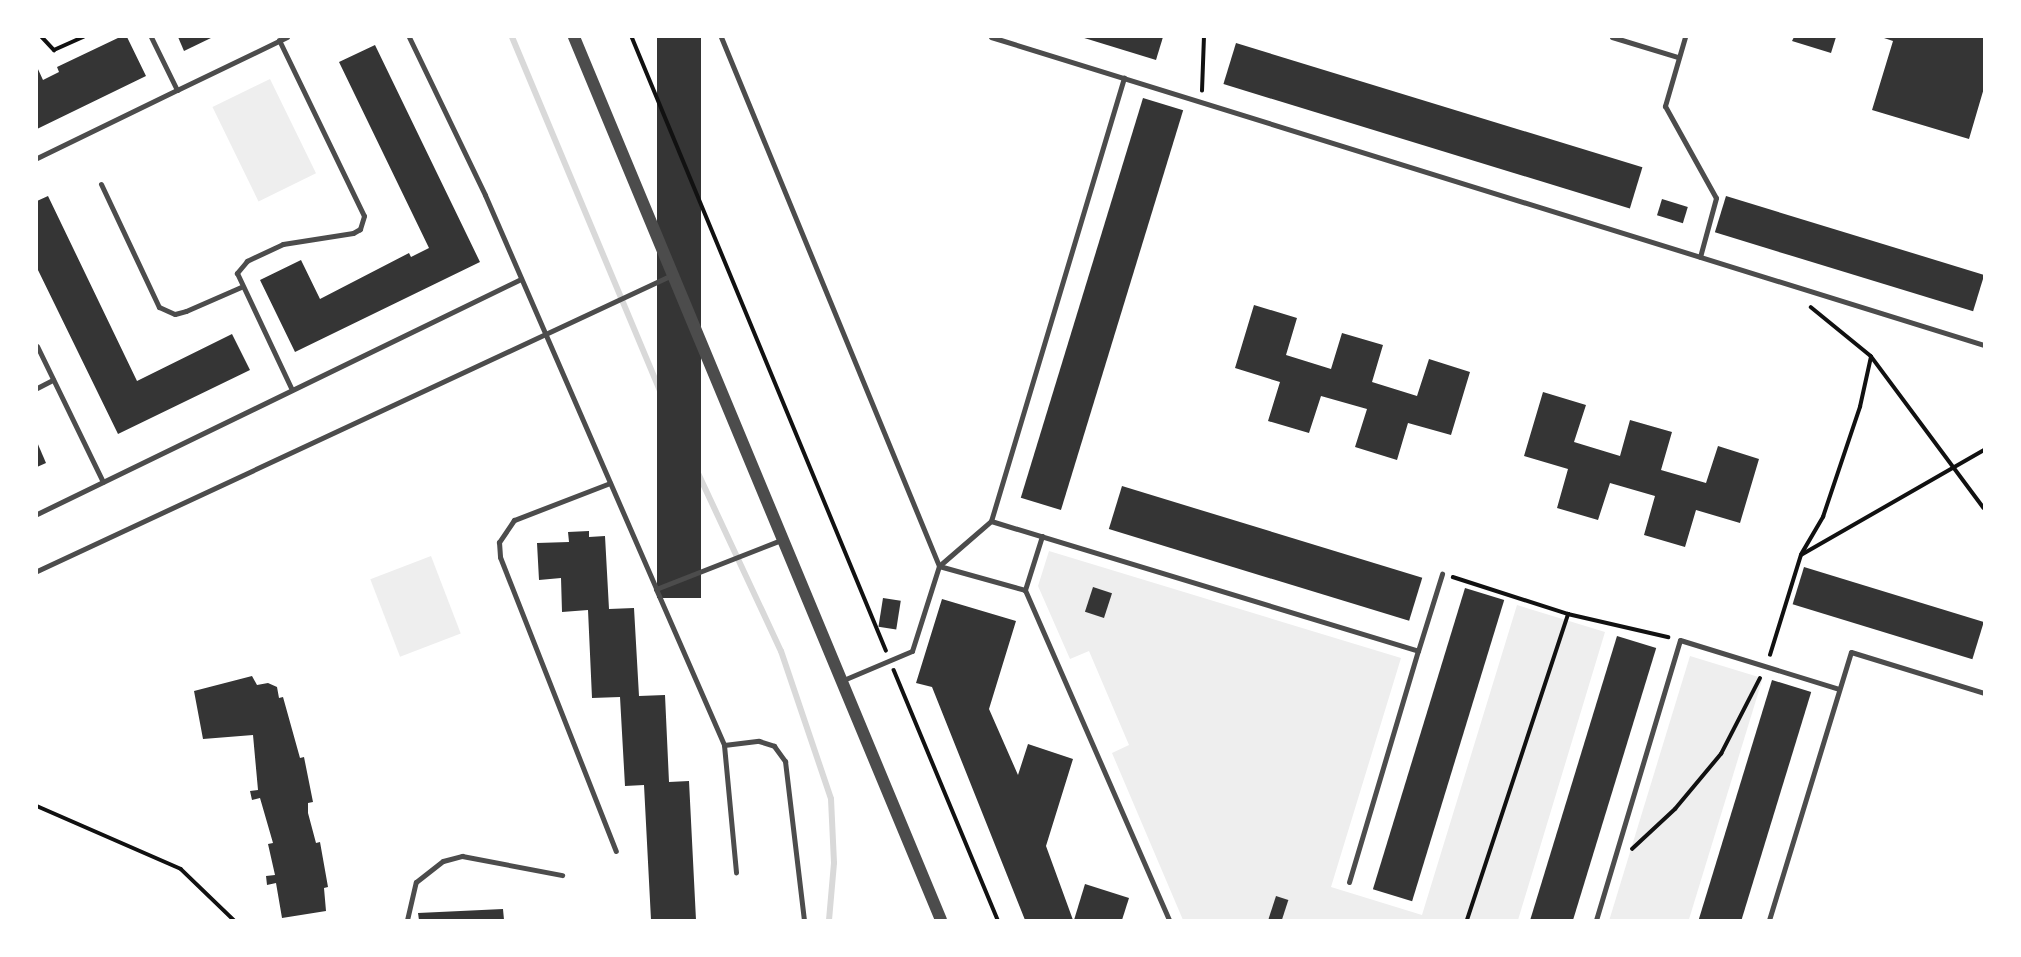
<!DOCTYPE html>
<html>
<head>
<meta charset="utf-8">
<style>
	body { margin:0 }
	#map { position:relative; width:2021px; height:957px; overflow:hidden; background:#fff; font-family:"Noto Sans",sans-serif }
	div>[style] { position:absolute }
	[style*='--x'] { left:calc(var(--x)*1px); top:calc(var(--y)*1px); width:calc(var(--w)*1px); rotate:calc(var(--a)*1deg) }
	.green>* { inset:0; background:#eee; transform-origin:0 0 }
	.stream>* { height:6px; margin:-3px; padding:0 3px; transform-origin:3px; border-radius:3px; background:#d9d9d9 }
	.building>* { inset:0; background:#353535; transform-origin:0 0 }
	.path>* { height:3.5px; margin:-1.75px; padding:0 1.75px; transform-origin:1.75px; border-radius:1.75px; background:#111 }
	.service>* { height:5px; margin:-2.5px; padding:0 2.5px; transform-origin:2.5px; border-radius:2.5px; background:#4c4c4c }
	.tertiary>* { height:12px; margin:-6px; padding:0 6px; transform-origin:6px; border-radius:6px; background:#4c4c4c }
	span { translate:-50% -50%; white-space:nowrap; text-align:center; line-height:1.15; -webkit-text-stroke:7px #fff; paint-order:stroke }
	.frame { position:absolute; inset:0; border:38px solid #fff; pointer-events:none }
</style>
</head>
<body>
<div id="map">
	<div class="green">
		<i style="left:270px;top:79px;width:105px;height:64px;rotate:64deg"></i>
		<i style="clip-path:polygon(1049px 551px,1401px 658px,1331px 887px,1422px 915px,1517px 605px,1605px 632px,1518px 920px,1183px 920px,1112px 753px,1129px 745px,1089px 651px,1070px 659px,1038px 586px)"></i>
		<i style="left:431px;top:556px;width:83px;height:65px;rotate:69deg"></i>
		<i style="left:1690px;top:656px;width:76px;height:276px;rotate:17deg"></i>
	</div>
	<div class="stream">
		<i style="--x:512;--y:37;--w:389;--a:67.3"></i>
		<i style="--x:662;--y:396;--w:281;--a:65"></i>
		<i style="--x:781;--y:651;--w:156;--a:71.3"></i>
		<i style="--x:831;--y:799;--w:64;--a:87.3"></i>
		<i style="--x:834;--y:863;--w:57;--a:95"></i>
	</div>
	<div class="building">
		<i style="clip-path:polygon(120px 37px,127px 37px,146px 76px,37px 129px,37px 67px,43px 80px,59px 72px,57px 67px)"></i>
		<i style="clip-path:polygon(178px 37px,213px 37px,184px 51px)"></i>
		<i style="left:657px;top:37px;width:44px;height:561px"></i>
		<i style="clip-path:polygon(1081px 37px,1163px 37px,1156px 60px)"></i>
		<i style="clip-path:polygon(1794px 37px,1836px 37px,1831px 53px,1792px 41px)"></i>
		<i style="clip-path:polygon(1881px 37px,1984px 37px,1984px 88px,1969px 139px,1872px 110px,1893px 41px)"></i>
		<i style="left:1236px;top:43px;width:425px;height:43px;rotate:17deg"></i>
		<i style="clip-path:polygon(375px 45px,480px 262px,295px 352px,260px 280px,301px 260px,320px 299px,409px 253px,411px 257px,429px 248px,339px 62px)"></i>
		<i style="left:1143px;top:98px;width:42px;height:418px;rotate:17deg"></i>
		<i style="clip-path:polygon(48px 196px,137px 381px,232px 334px,250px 370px,118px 434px,37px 268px,37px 201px)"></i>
		<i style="left:1726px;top:196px;width:270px;height:38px;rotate:17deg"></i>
		<i style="left:1662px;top:199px;width:27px;height:17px;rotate:17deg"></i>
		<i style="clip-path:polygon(1254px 305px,1297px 318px,1286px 355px,1331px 369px,1342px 333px,1383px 345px,1372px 382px,1417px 396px,1429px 359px,1470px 372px,1451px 435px,1408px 423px,1397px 460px,1355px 447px,1367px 409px,1321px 396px,1309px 433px,1268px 421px,1280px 382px,1235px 368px)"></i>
		<i style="clip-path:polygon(1543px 392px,1586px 405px,1574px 442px,1620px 456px,1630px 420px,1672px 432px,1661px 470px,1706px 483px,1718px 446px,1759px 459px,1740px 523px,1696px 510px,1685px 547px,1644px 535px,1655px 496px,1610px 483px,1598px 520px,1557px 508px,1568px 469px,1524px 456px)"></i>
		<i style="clip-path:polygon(37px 442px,46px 463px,37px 467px)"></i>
		<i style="left:1122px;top:486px;width:314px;height:45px;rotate:17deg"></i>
		<i style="clip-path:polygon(589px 531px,589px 537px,605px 536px,609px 609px,634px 608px,639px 696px,665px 695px,669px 782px,689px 781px,696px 920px,651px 920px,644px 785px,625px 786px,620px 697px,592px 698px,588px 610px,562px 612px,561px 578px,539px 580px,537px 543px,569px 542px,568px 532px)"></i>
		<i style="left:1804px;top:567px;width:188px;height:39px;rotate:17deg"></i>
		<i style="left:1093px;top:587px;width:20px;height:26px;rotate:18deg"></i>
		<i style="left:1465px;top:588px;width:41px;height:315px;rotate:17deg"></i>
		<i style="left:883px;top:598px;width:18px;height:29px;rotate:9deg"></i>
		<i style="clip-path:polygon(942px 599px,1016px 621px,989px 709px,1018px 775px,1028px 744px,1073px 759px,1046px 846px,1073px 920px,1025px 920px,932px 687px,916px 683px)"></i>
		<i style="left:1617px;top:636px;width:41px;height:297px;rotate:17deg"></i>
		<i style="clip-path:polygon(252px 676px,257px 685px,268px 683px,277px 687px,279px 698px,283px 697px,300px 758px,304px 757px,313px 802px,308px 803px,308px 813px,316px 843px,320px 842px,328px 887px,324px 888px,326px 911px,282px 918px,276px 883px,267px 885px,266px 876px,275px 875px,268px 844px,273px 843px,260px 798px,252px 800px,250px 791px,258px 790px,253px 735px,203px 739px,194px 691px)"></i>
		<i style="left:1772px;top:680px;width:41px;height:251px;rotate:17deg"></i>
		<i style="clip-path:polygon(1085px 884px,1129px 898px,1122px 920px,1074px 920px)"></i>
		<i style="left:1276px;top:896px;width:13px;height:24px;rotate:18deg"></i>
		<i style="clip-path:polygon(503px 909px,504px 920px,419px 920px,418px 913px)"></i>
	</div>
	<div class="path">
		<i style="--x:42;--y:37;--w:18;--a:47"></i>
		<i style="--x:54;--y:50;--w:32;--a:-24"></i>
		<i style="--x:632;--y:37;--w:664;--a:67.49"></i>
		<i style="--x:1202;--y:91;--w:54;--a:-87.9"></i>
		<i style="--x:1811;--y:307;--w:77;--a:39.2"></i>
		<i style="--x:1871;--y:356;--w:189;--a:53.4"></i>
		<i style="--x:1802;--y:553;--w:42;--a:-59.7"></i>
		<i style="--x:1823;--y:517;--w:116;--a:-71.4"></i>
		<i style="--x:1860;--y:407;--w:51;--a:-77.6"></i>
		<i style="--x:1453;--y:577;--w:121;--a:17.8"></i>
		<i style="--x:1568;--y:614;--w:103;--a:13"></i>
		<i style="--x:1770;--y:655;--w:105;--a:-72.8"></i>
		<i style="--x:1801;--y:555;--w:211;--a:-29.8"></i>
		<i style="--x:894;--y:670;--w:271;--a:67.4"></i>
		<i style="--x:37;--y:806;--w:157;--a:23.6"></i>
		<i style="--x:181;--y:869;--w:74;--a:43.9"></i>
		<i style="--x:1632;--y:849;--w:59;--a:-42.9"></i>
		<i style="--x:1675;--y:809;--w:72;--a:-50.1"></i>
		<i style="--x:1721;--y:754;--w:85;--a:-62.8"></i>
		<i style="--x:1467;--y:920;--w:322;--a:-71.7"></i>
	</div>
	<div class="service">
		<i style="--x:409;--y:37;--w:175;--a:64.3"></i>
		<i style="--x:485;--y:195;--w:430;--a:66.5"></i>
		<i style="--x:656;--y:589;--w:134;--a:-21.4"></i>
		<i style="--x:721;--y:37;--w:572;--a:67.6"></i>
		<i style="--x:939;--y:566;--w:69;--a:-40.9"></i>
		<i style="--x:991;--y:521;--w:463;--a:-73.3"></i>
		<i style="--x:991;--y:37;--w:1040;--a:17.23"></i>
		<i style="--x:1612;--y:37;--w:69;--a:16.9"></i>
		<i style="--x:1685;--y:37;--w:72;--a:106.2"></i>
		<i style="--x:1665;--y:106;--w:105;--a:61"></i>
		<i style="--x:1716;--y:198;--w:61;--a:105.2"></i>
		<i style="--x:279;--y:40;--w:195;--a:64.2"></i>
		<i style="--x:364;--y:216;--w:14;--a:107"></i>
		<i style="--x:360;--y:229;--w:8;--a:150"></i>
		<i style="--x:353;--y:233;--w:71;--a:171.1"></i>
		<i style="--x:283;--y:244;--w:40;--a:155"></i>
		<i style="--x:247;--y:261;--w:16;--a:130"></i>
		<i style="--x:237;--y:273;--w:129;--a:64.8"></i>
		<i style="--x:177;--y:90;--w:122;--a:-25.7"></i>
		<i style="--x:37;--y:158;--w:156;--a:-25.9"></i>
		<i style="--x:177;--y:90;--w:59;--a:-116.1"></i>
		<i style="--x:101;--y:184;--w:136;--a:64.8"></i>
		<i style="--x:159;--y:307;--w:17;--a:24"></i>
		<i style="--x:175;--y:314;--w:11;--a:-15"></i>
		<i style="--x:186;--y:311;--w:60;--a:-23.6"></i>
		<i style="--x:37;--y:346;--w:151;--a:64.1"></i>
		<i style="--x:37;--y:388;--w:18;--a:-27"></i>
		<i style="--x:610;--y:483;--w:103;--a:158.9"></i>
		<i style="--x:514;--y:520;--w:27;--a:124"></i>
		<i style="--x:499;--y:542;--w:15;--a:86"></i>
		<i style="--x:500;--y:557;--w:316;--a:68.5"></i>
		<i style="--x:37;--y:514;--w:538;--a:-25.9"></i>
		<i style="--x:991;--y:521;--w:446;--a:16.9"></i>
		<i style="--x:1418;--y:651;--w:81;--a:-72.7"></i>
		<i style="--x:1042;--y:536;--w:57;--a:107.5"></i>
		<i style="--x:1025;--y:590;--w:360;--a:66.4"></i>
		<i style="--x:37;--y:571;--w:701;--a:-24.99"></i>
		<i style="--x:656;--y:589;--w:170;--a:66.4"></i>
		<i style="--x:724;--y:745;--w:128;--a:84.6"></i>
		<i style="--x:841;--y:681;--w:77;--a:-22.9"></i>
		<i style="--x:912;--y:651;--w:89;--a:-72.4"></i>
		<i style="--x:939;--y:566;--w:89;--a:15.6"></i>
		<i style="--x:724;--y:745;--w:35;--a:-7"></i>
		<i style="--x:759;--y:741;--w:16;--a:18"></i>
		<i style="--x:774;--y:746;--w:19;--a:54"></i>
		<i style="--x:785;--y:761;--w:160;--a:83.2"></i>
		<i style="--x:1349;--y:882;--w:241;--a:-73.4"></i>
		<i style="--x:407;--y:920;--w:39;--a:-77"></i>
		<i style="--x:416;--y:882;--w:34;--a:-38"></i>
		<i style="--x:443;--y:861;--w:20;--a:-15"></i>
		<i style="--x:462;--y:856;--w:102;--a:10.8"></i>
		<i style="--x:1596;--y:920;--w:292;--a:-73.3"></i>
		<i style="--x:1680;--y:640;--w:166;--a:17.1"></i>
		<i style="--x:1769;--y:920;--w:280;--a:-73"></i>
		<i style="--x:1851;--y:652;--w:139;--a:17.1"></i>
	</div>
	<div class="tertiary">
		<i style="--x:574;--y:37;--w:956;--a:67.43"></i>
	</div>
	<div class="frame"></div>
</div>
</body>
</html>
